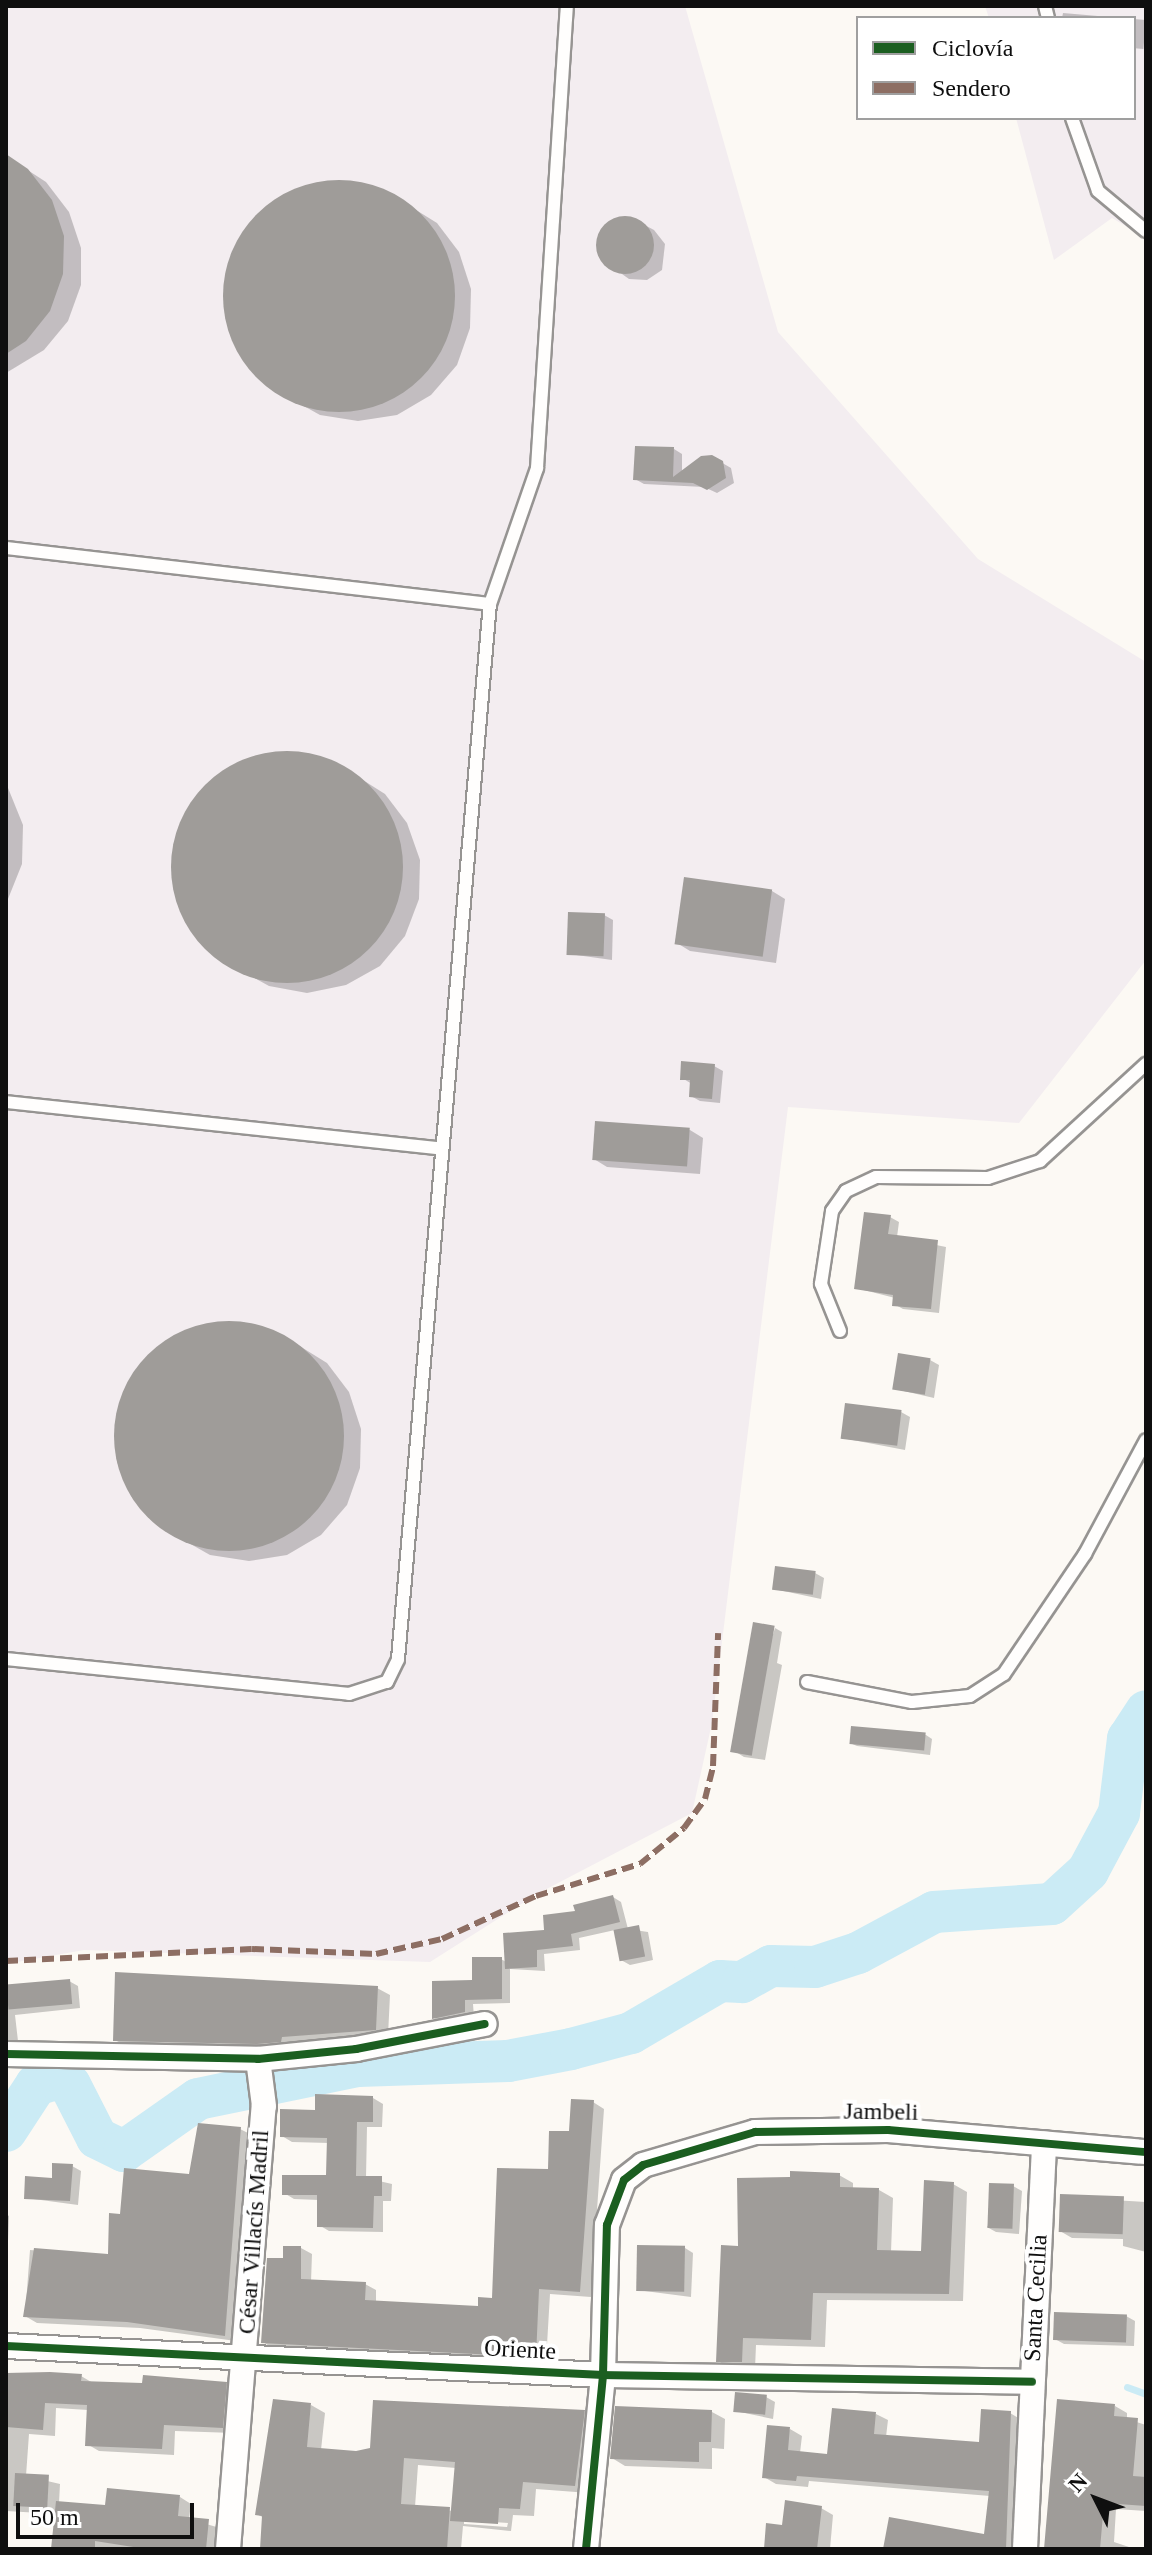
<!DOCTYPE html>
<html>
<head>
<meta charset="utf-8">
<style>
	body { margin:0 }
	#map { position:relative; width:1152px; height:2555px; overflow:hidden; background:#fcf9f4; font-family:Georgia,serif }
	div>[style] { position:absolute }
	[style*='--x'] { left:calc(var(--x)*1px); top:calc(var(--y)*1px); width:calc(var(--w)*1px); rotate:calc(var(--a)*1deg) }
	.industrial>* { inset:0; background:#f3edf0 }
	.shadow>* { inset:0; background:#0003; transform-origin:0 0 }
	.stream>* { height:7px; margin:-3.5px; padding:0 3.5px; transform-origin:3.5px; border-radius:3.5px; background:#cbebf5 }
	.river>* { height:42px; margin:-21px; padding:0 21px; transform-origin:21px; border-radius:21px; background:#cbebf5 }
	.building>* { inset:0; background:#9f9c99; transform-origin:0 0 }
	.round { border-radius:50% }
	.roads { filter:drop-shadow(2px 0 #969492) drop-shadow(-2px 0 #969492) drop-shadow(0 2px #969492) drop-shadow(0 -2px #969492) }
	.service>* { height:12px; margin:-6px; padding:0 6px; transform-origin:6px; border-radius:6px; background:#fffefd }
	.minor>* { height:24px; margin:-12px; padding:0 12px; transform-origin:12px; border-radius:12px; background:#fffefd }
	.quiet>* { height:6px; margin-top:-3px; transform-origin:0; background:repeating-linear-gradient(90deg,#8d6e63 0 12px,transparent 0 18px) }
	.cycleway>* { height:8px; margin:-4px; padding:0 4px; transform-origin:4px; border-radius:4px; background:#1b5e20 }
	span { translate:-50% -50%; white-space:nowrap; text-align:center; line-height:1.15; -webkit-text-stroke:8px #fff; paint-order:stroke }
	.street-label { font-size:24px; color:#0f0f0f }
	.frame { position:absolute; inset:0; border:8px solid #0f0f0f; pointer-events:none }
	.legend { position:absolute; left:856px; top:16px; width:280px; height:104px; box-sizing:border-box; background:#fff; border:2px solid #9f9f9f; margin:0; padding:10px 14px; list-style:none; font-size:24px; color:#0f0f0f }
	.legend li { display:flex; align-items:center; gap:16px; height:40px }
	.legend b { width:40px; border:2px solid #9f9f9f }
	.north { position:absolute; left:1056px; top:2459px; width:80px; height:80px; -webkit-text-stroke:6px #fff; paint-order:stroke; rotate:312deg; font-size:22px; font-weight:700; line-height:32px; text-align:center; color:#0f0f0f }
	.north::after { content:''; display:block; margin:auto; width:28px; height:36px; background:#0f0f0f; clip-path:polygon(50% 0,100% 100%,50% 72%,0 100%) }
	.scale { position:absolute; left:16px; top:2503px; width:178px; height:36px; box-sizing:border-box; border:4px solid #0f0f0f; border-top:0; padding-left:10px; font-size:24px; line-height:28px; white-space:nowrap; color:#0f0f0f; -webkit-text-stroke:6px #fff; paint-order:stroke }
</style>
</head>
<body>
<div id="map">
	<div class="industrial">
		<i style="clip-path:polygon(6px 6px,685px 6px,778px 332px,978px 559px,1146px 662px,1146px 960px,1019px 1123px,788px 1107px,712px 1723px,692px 1813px,537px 1894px,430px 1962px,84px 1950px,6px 1964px)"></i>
		<i style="clip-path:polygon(985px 6px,1146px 6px,1146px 238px,1112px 218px,1054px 260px,1016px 118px,1134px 118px,1134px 18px,989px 18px)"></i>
	</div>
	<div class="shadow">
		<i style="clip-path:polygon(1063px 13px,1121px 18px,1062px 18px)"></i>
		<i style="left:1134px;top:19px;width:12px;height:29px;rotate:5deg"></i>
		<i style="clip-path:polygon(6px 156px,46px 182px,69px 212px,81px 248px,81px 285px,68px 321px,44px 350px,6px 373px)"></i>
		<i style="clip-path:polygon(352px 182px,387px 192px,437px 223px,459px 252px,471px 289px,470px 328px,457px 365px,431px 395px,397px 415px,358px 421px,320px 415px,266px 385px,241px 356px,227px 322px,225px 286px,234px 251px,253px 220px,282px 197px,316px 184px)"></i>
		<i style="clip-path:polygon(613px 220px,639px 222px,654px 230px,665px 244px,662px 270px,647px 280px,629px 279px,601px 259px,601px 232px)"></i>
		<i style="clip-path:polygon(674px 449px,682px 454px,682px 473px,712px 457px,731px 468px,734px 483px,717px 493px,704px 487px,644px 484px,635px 479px)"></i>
		<i style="clip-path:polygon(301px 753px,336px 763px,385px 794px,407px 823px,420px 860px,419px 899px,405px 936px,380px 966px,346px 985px,307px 993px,269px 986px,215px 956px,190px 927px,176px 893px,173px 857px,182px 822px,202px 791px,231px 768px,264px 755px)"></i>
		<i style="clip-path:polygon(6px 783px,23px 825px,22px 864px,6px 904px)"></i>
		<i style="clip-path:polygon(772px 891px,785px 899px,776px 963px,690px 951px,677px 943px)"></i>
		<i style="clip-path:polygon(604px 915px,613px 920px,612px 960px,569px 954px)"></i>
		<i style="clip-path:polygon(714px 1066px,723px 1071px,720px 1103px,700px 1101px,691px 1096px,692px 1084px,682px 1078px)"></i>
		<i style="clip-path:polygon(690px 1130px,703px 1138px,700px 1174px,607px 1167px,594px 1159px)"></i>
		<i style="clip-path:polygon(890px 1217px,899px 1222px,897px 1237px,946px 1247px,939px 1313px,903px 1309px,894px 1304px,895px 1298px,856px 1288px)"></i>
		<i style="clip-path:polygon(242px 1322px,277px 1332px,327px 1363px,349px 1392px,361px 1429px,360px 1468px,347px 1505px,321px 1535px,287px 1555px,249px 1561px,210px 1555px,157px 1525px,131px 1496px,117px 1462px,115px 1426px,124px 1391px,144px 1360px,172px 1337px,206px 1324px)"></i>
		<i style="clip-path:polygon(930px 1360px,939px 1365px,934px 1398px,895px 1389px)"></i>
		<i style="clip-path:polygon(901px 1412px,910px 1417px,905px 1450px,842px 1438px)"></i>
		<i style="clip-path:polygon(815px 1573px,824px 1578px,821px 1599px,774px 1589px)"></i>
		<i style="clip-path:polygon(775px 1628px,782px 1632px,777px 1663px,782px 1665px,765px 1760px,744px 1757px,736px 1752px)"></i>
		<i style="clip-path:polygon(853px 1728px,926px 1735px,932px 1739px,930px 1755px,857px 1746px,850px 1743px)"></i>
		<i style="clip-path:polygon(613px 1897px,621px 1902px,628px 1929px,648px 1932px,653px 1960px,630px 1965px,621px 1960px,615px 1930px,579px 1938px,580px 1950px,544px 1954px,545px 1971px,510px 1969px,510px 2003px,473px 2004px,474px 2017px,443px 2023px,434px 2018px,501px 1959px,506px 1962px,577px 1913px)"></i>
		<i style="clip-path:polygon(69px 1981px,78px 1986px,80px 2008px,15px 2015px,18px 2041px,6px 2042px,6px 1990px)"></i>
		<i style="clip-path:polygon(377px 1988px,390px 1995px,388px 2036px,294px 2043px,294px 2048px,128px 2047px,115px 2040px)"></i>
		<i style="clip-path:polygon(373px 2098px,383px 2104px,382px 2127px,367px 2127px,366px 2178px,392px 2184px,391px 2201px,383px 2201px,383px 2232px,329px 2231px,319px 2225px,319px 2200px,294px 2199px,284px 2193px,328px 2178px,329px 2143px,292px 2142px,282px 2136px,317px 2112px)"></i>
		<i style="clip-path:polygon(593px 2102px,604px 2109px,591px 2297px,550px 2294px,546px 2362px,274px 2349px,263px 2342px,285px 2260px,301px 2248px,312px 2254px,311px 2282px,365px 2284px,376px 2290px,376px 2302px,480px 2308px,494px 2300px,549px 2171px)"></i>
		<i style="clip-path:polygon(240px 2129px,252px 2135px,236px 2341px,140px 2328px,37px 2323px,25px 2316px,30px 2250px,110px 2256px,122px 2216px,190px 2176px)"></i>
		<i style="clip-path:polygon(72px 2166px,81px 2171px,78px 2205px,26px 2198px)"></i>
		<i style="clip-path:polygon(839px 2175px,853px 2183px,853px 2189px,879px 2190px,893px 2198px,891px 2252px,923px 2253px,953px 2184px,967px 2192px,963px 2301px,827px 2300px,825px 2347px,756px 2345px,755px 2369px,732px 2369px,718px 2361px,740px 2248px)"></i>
		<i style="clip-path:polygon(1013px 2186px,1022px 2191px,1019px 2234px,996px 2232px,987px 2227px)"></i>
		<i style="clip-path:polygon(1062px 2197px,1146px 2202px,1146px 2252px,1123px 2246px,1123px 2239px,1072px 2238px,1060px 2231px)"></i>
		<i style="clip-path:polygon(6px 2214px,9px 2216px,7px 2267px,6px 2267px)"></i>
		<i style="clip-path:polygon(685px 2248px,693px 2253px,691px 2297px,637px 2290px)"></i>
		<i style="clip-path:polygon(1126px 2316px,1135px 2321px,1134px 2346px,1064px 2344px,1055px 2339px)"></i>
		<i style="clip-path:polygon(6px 2374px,81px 2376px,93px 2383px,226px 2384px,238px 2390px,234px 2433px,175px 2431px,174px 2455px,99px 2451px,87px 2444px,88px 2410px,56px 2408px,55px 2436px,29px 2434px,26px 2476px,60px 2484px,59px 2503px,107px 2507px,180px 2497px,191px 2504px,189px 2519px,220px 2528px,218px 2549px,54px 2549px,57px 2514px,6px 2511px)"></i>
		<i style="clip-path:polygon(766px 2397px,775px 2402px,773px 2419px,735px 2411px)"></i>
		<i style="clip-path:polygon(evenodd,311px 2405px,325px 2413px,321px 2450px,356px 2453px,584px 2412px,598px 2420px,589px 2493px,536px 2489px,534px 2516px,513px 2515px,511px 2531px,463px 2526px,461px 2549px,262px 2549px,264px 2518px,257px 2514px,311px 2405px,418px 2465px,456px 2468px,453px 2511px,415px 2507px,418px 2465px,311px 2405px,464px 2520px,508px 2523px,507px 2527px,464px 2524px,464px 2520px)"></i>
		<i style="clip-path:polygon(1115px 2406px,1127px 2413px,1127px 2419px,1146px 2425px,1146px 2511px,1116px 2509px,1114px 2542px,1135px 2549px,1051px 2549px)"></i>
		<i style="clip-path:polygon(712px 2412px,725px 2419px,724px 2449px,712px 2448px,712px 2469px,625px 2466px,612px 2458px)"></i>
		<i style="clip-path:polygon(1010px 2413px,1022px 2420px,1018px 2549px,885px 2549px,986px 2536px,990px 2496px,809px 2481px,808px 2487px,776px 2484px,764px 2477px,790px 2429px,802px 2436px,800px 2453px,829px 2456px,876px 2414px,888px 2420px,886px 2437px,980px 2444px)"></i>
		<i style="clip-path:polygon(821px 2508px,833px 2515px,830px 2549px,766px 2549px,784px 2527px)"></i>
	</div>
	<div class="stream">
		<i style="--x:1127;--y:2387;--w:20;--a:20"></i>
	</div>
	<div class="river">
		<i style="--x:6;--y:2131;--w:55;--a:-56.9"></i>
		<i style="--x:36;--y:2085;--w:21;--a:-17"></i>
		<i style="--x:56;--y:2079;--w:15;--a:23"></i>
		<i style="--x:70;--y:2085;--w:59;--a:63"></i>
		<i style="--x:97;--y:2138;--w:30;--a:26"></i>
		<i style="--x:124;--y:2151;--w:90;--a:-35.1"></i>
		<i style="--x:198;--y:2099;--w:163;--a:-11.7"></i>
		<i style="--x:358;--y:2066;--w:150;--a:-1.9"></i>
		<i style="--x:508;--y:2061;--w:64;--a:-10.8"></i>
		<i style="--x:571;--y:2049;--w:62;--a:-14.9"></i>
		<i style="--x:631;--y:2033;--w:103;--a:-30.3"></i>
		<i style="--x:720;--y:1981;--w:22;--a:3"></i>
		<i style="--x:742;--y:1982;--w:33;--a:-29"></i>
		<i style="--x:771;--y:1966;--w:44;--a:1.3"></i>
		<i style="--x:815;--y:1967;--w:45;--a:-18"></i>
		<i style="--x:858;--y:1953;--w:86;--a:-28.3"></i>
		<i style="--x:934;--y:1912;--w:118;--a:-3.9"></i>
		<i style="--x:1052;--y:1904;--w:49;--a:-42.5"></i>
		<i style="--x:1088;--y:1871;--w:66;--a:-61.9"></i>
		<i style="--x:1119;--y:1813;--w:75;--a:-83.1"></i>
		<i style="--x:1128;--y:1739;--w:33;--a:-57"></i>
	</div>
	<div class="building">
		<i style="clip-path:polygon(6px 154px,28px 169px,52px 200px,64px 236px,63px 274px,50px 311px,26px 341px,6px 354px)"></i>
		<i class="round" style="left:223px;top:180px;width:232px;height:232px"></i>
		<i class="round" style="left:596px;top:216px;width:58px;height:58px"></i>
		<i style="clip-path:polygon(635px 446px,674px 447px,673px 477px,701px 456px,712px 455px,723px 461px,726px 478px,707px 490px,693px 483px,633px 480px)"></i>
		<i class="round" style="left:171px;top:751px;width:232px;height:232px"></i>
		<i style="left:684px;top:877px;width:89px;height:68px;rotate:8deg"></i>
		<i style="left:568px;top:912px;width:37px;height:43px;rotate:2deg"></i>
		<i style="clip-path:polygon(681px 1061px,715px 1064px,712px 1099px,689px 1097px,690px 1080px,680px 1080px)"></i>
		<i style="left:595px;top:1121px;width:95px;height:39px;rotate:4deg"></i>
		<i style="clip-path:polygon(864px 1212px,891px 1215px,888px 1234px,938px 1240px,931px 1309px,892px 1306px,893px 1295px,854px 1289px)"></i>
		<i class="round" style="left:114px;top:1321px;width:230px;height:230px"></i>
		<i style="left:898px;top:1353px;width:33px;height:37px;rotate:9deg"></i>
		<i style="left:845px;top:1403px;width:57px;height:36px;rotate:7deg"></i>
		<i style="left:775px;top:1566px;width:41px;height:24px;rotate:7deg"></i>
		<i style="left:753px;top:1622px;width:22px;height:132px;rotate:10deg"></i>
		<i style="left:851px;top:1726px;width:75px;height:18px;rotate:5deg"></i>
		<i style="clip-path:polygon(613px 1895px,620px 1922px,571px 1934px,573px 1946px,537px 1950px,537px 1967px,505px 1969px,503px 1933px,544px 1930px,543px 1915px,575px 1911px,573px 1905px)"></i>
		<i style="left:639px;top:1925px;width:32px;height:26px;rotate:79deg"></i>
		<i style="clip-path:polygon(472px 1957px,502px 1957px,502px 1999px,465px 2000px,465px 2012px,432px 2019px,432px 1981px,472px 1980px)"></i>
		<i style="clip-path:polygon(115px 1972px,378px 1986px,376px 2030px,282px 2037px,281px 2042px,257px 2044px,113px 2041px)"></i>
		<i style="left:70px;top:1979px;width:25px;height:64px;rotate:85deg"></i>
		<i style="clip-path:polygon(315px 2094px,373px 2096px,373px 2122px,357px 2122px,356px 2176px,382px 2176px,382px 2196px,374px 2196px,373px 2228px,317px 2227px,317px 2195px,282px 2195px,282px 2175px,326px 2175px,327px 2138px,280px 2137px,280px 2109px,315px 2110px)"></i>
		<i style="clip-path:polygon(571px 2099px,594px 2100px,580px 2292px,539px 2289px,536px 2357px,261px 2343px,267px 2258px,283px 2258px,283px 2246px,301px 2246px,301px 2279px,366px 2282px,365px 2300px,478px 2306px,478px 2297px,492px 2298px,497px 2168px,548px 2169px,549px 2131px,569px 2131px)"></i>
		<i style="clip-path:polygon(198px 2123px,241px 2127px,225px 2336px,127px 2322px,23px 2317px,34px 2248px,108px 2254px,109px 2213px,120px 2214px,124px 2168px,189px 2174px)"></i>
		<i style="clip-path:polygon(52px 2163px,73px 2164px,70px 2201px,24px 2199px,25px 2176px,52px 2178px)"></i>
		<i style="clip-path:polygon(790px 2171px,840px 2173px,840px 2187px,879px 2188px,877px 2250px,921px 2251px,924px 2180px,954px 2182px,949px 2294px,813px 2293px,811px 2340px,743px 2338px,742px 2362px,716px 2362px,721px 2245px,738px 2246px,737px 2178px,790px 2177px)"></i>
		<i style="left:989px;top:2183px;width:25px;height:45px;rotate:2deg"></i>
		<i style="left:1060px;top:2194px;width:64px;height:38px;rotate:2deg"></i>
		<i style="left:637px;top:2245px;width:48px;height:46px;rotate:1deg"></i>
		<i style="left:1054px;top:2312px;width:73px;height:28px;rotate:2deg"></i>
		<i style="clip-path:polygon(50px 2372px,82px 2374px,81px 2381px,142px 2383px,143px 2375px,227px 2382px,223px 2428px,164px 2425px,162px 2449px,85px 2446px,87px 2405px,45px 2403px,43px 2430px,6px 2427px,6px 2373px)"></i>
		<i style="left:735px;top:2392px;width:32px;height:20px;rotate:5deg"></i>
		<i style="clip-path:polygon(273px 2399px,311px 2403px,307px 2447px,356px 2451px,370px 2448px,373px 2400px,585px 2410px,575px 2486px,523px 2482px,520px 2509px,499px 2508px,498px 2524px,450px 2521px,455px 2462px,404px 2458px,401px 2504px,450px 2507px,447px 2549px,260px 2549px,262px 2516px,255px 2515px)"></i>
		<i style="clip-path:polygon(1057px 2399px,1115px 2404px,1114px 2416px,1138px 2418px,1133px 2476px,1146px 2477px,1146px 2506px,1104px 2503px,1100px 2549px,1044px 2549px)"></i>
		<i style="clip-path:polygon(615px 2406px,712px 2410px,711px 2442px,699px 2442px,699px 2462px,610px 2459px)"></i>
		<i style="clip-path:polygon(832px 2408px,876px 2412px,874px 2434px,979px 2442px,981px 2409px,1011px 2411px,1006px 2549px,883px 2549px,889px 2517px,984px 2534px,989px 2491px,797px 2476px,796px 2481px,762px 2478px,767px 2425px,790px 2427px,788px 2450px,827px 2454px)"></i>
		<i style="left:15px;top:2473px;width:34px;height:33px;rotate:3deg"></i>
		<i style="clip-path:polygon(107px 2488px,180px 2495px,178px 2516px,209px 2519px,206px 2549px,146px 2549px,95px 2541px,95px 2549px,51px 2549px,56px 2501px,105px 2505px)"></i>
		<i style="clip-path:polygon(785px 2500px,822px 2506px,817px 2549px,764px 2549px,766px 2523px,782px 2525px)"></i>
	</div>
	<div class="roads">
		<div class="service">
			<i style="--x:1045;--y:6;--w:12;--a:76"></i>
			<i style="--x:1072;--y:118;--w:77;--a:70.4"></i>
			<i style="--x:1098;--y:191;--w:62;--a:39.8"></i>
			<i style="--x:6;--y:548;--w:487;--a:6.6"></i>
			<i style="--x:6;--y:1102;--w:436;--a:6.1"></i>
			<i style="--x:840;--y:1331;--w:51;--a:-112"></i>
			<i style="--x:821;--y:1284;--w:74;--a:-81.4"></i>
			<i style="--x:832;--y:1211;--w:24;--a:-55"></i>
			<i style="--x:846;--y:1191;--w:33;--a:-25"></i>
			<i style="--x:876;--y:1177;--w:112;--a:0.5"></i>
			<i style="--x:988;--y:1178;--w:55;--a:-18.1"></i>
			<i style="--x:1040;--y:1161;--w:144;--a:-42.5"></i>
			<i style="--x:6;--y:1659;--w:345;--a:5.8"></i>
			<i style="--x:349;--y:1694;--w:40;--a:-18"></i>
			<i style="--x:387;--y:1682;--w:25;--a:-64"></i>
			<i style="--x:398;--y:1659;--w:1059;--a:-85.02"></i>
			<i style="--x:490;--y:604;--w:144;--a:-70.9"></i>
			<i style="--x:537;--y:468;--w:463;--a:-86.3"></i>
			<i style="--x:807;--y:1682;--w:107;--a:10.8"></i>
			<i style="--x:912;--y:1702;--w:58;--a:-5.9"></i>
			<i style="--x:970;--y:1696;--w:40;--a:-32.9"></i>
			<i style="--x:1004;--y:1674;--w:145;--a:-56"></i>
			<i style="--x:1085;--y:1554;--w:129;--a:-61.8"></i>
		</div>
		<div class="minor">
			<i style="--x:6;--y:2054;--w:252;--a:1.1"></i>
			<i style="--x:258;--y:2059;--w:99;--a:-5.8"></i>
			<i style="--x:356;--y:2049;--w:131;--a:-11"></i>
			<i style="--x:6;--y:2346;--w:598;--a:2.78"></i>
			<i style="--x:603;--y:2375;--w:429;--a:0.9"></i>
			<i style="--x:228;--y:2549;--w:444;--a:-85.4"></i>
			<i style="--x:264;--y:2106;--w:47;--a:-97.3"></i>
			<i style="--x:586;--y:2549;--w:175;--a:-84.4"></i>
			<i style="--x:603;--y:2375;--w:150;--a:-88.5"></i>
			<i style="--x:607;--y:2225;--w:48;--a:-69.3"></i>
			<i style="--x:624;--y:2180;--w:24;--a:-38"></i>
			<i style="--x:643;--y:2165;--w:117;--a:-16.4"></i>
			<i style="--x:755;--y:2132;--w:133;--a:-0.9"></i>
			<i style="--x:888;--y:2130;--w:259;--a:4.9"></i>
			<i style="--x:1025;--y:2549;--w:406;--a:-87.3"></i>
		</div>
	</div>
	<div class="quiet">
		<i style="--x:6;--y:1961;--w:246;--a:-2.8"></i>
		<i style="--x:252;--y:1949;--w:124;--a:2.3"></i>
		<i style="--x:376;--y:1954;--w:68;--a:-12.8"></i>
		<i style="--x:442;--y:1939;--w:103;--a:-24.6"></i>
		<i style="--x:536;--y:1896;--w:109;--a:-17.1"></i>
		<i style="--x:640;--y:1864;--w:57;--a:-39.3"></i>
		<i style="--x:684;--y:1828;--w:36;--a:-54"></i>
		<i style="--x:705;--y:1799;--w:34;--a:-76"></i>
		<i style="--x:713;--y:1766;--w:133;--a:-87.8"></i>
	</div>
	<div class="cycleway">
		<i style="--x:6;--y:2054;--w:252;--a:1.1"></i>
		<i style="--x:258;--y:2059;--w:99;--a:-5.8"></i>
		<i style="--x:356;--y:2049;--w:131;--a:-11"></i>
		<i style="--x:6;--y:2346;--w:598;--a:2.78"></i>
		<i style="--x:603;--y:2375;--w:429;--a:0.9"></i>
		<i style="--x:586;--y:2549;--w:175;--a:-84.4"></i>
		<i style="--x:603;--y:2375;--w:150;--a:-88.5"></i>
		<i style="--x:607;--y:2225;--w:48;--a:-69.3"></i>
		<i style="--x:624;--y:2180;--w:24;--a:-38"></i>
		<i style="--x:643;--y:2165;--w:117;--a:-16.4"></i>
		<i style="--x:755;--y:2132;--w:133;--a:-0.9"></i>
		<i style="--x:888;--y:2130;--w:259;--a:4.9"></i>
	</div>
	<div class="street-label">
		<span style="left:881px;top:2112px;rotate:1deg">Jambeli</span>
		<span style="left:254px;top:2232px;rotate:-86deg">César Villacís Madril</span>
		<span style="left:1036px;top:2298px;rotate:-87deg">Santa Cecilia</span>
		<span style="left:520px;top:2350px;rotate:3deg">Oriente</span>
	</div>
	<div class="frame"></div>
	<ul class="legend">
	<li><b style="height:10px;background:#1b5e20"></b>Ciclovía</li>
	<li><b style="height:10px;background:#8d6e63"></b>Sendero</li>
	</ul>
	<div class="north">N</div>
	<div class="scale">50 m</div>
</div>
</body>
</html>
